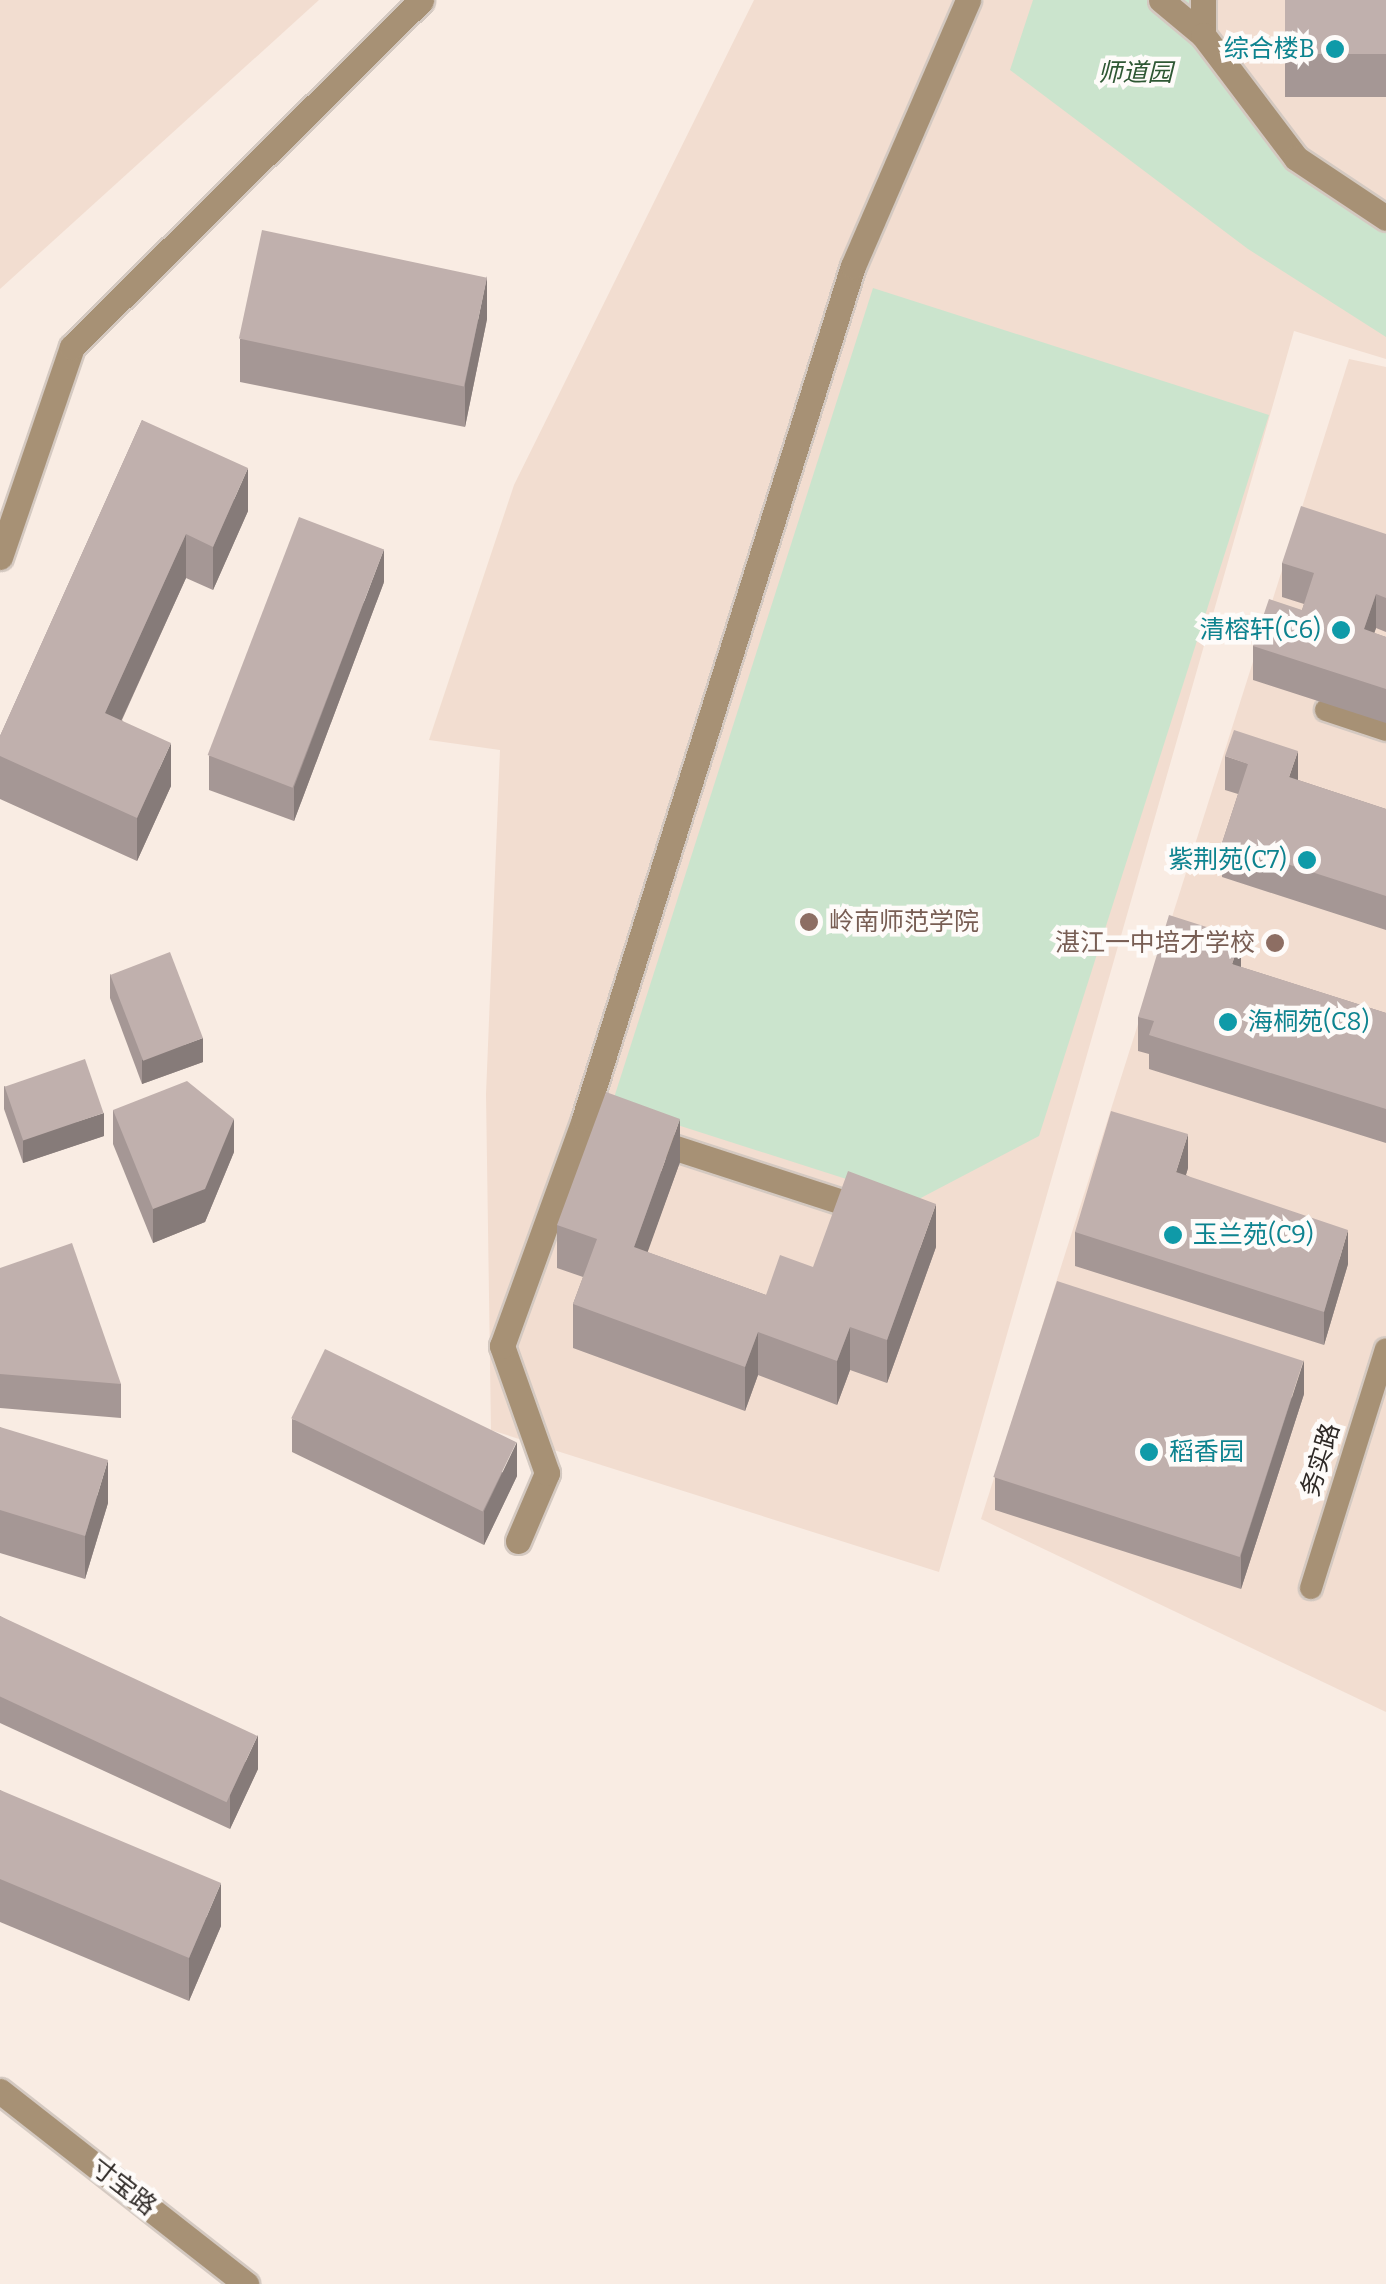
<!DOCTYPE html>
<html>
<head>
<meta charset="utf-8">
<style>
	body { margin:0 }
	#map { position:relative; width:1386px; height:2284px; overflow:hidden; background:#f9ece3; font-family:Bitter,"Noto Sans SC",serif }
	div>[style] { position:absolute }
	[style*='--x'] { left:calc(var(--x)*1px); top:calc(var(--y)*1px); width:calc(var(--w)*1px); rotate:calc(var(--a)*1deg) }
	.built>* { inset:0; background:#f2ddd0 }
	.green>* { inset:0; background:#cbe4cd }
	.roads { filter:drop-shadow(2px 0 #d4c9c1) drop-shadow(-2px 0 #d4c9c1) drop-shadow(0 2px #d4c9c1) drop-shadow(0 -2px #d4c9c1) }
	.lane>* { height:22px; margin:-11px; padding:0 11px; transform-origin:11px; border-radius:11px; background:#a79175 }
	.street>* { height:25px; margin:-12.5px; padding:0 12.5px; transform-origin:12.5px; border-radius:12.5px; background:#a79175 }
	.wall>* { inset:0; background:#a59795; transform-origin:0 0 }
	.shaded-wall>* { inset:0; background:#867b79 }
	.building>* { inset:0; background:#c0b0ad; transform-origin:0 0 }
	.dots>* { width:28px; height:28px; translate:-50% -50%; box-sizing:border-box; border:5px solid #fefbf9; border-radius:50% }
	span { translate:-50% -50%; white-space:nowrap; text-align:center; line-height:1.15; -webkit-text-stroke:9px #fefbf9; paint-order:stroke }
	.culture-label { font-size:25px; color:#0d838f }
	.right { translate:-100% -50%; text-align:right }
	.left { translate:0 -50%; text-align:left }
	.park-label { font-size:25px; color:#2e5733; font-style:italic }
	.education-label { font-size:25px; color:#785e54 }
	.street-label { font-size:25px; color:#2d2825 }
</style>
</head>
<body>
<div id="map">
	<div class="built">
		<i style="clip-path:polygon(0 0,319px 0,0 289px)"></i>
		<i style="clip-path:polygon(754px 0,1386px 0,1386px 359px,1294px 331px,939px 1572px,491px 1430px,486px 1094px,500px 750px,429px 740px,514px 485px)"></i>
		<i style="clip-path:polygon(1349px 359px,1386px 367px,1386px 1712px,981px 1519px)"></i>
	</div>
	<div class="green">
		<i style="clip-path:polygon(1033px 0,1203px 0,1203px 35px,1295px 158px,1386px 218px,1386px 337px,1248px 249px,1010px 70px)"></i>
		<i style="clip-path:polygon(873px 288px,1269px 415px,1039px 1136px,915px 1201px,612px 1104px)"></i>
	</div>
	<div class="roads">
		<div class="lane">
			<i style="--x:1326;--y:710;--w:63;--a:18.4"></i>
			<i style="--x:1311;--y:1588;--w:250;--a:-72.6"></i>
		</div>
		<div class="street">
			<i style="--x:1161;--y:0;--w:55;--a:39.8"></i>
			<i style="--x:1203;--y:0;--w:35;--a:90"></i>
			<i style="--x:1203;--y:35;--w:154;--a:52.9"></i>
			<i style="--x:1296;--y:158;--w:108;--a:33.7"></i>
			<i style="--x:0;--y:557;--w:222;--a:-71.1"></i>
			<i style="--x:72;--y:347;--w:492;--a:-44.8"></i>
			<i style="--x:651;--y:1140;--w:230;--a:18"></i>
			<i style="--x:518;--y:1541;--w:74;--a:-66.9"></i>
			<i style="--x:547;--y:1473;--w:135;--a:-109.5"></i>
			<i style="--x:502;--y:1346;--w:241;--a:-70.1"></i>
			<i style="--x:584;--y:1119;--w:894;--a:-72.5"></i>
			<i style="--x:853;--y:266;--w:290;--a:-66.6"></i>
			<i style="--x:0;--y:2091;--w:313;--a:38.1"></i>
		</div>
	</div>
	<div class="wall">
		<i style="left:1285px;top:0;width:101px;height:97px"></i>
		<i style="clip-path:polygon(487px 319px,465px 427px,240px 382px,240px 339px)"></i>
		<i style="clip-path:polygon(142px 420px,248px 511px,213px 590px,186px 578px,122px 720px,171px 786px,137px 861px,0 799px,0 736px)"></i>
		<i style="clip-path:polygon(1386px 534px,1386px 632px,1376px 628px,1374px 633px,1386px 637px,1386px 723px,1253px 680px,1253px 646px,1302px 610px,1304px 604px,1282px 597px,1282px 563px)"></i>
		<i style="clip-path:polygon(384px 582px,294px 821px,209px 790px,209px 756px)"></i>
		<i style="clip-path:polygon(1225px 756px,1386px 809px,1386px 930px,1222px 877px,1222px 843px,1238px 794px,1225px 790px)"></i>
		<i style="clip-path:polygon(1241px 967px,1386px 1013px,1386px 1143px,1149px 1069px,1149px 1054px,1138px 1051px,1138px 1017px)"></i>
		<i style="clip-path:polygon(110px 974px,203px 1062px,142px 1084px,110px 998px)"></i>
		<i style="clip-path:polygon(4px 1086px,104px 1136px,23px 1163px,4px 1109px)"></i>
		<i style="clip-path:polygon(113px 1110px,234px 1152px,205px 1222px,153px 1243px,113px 1144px)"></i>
		<i style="clip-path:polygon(680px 1162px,647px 1252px,766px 1295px,813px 1267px,936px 1247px,887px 1383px,850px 1370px,837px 1405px,758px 1375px,745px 1411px,573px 1348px,573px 1304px,583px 1277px,557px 1268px,557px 1225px)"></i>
		<i style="clip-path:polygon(1188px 1168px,1186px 1175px,1348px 1264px,1324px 1345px,1075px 1266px,1075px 1232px)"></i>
		<i style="clip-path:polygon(0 1268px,121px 1384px,121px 1418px,0 1408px)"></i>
		<i style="clip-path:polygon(1304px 1394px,1241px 1589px,995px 1510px,995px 1477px)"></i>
		<i style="clip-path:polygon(292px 1419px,517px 1476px,484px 1545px,292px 1452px)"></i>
		<i style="clip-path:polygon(0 1427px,108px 1503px,85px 1579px,0 1553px)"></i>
		<i style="clip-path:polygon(0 1616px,258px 1769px,230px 1829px,0 1723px)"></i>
		<i style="clip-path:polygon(0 1790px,221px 1926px,189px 2001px,0 1922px)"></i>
	</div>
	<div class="shaded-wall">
		<i style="clip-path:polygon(487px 276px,487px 319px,465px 427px,465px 384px)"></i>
		<i style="clip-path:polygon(248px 468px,248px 511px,213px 590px,213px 547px)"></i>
		<i style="clip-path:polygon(186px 534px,186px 578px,105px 756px,105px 713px)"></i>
		<i style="clip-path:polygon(384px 549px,384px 582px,294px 821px,294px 787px)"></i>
		<i style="clip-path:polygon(1376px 594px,1376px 628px,1364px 663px,1364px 629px)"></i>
		<i style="clip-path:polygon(171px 743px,171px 786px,137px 861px,137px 818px)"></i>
		<i style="clip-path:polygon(1298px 751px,1298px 785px,1289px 777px)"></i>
		<i style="clip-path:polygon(1241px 938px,1241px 972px,1232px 964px)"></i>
		<i style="clip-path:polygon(203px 1038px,203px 1062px,142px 1084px,142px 1060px)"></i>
		<i style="clip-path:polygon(104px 1113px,104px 1136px,23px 1163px,23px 1139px)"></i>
		<i style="clip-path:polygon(234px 1119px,234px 1152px,205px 1222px,153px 1243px,153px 1209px)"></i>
		<i style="clip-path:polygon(680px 1119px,680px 1162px,634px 1290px,634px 1247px)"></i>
		<i style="clip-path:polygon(1188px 1134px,1188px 1168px,1176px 1206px,1176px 1172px)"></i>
		<i style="clip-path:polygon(936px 1204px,936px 1247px,887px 1383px,887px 1340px)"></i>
		<i style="clip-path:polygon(1348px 1230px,1348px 1264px,1324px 1345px,1324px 1312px)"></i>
		<i style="clip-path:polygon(850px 1327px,850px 1370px,837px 1405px,837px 1361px)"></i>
		<i style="clip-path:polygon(758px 1332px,758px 1375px,745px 1411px,745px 1367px)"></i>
		<i style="clip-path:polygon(1304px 1360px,1304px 1394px,1241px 1589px,1241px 1555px)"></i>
		<i style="clip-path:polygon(517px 1442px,517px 1476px,484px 1545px,484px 1511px)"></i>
		<i style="clip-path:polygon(108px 1460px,108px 1503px,85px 1579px,85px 1536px)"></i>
		<i style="clip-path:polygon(258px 1735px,258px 1769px,230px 1829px,230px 1795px)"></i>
		<i style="clip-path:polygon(221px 1883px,221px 1926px,189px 2001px,189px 1958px)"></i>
	</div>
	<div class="building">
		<i style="left:1285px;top:0;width:101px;height:54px"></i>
		<i style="left:262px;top:230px;width:230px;height:111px;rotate:12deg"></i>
		<i style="clip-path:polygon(142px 420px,248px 468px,213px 547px,186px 534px,105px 713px,171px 743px,137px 818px,0 756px,0 736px)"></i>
		<i style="clip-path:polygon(1301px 506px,1386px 534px,1386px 598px,1376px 594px,1364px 629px,1386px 637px,1386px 689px,1253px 646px,1269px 599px,1302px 610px,1314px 573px,1282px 563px)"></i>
		<i style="left:299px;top:517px;width:91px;height:255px;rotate:21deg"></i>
		<i style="clip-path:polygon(1234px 730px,1298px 751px,1289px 777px,1386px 809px,1386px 896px,1222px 843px,1248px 764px,1225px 756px)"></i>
		<i style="clip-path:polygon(1169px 915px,1241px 938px,1232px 964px,1386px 1013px,1386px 1109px,1149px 1035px,1154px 1021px,1138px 1017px)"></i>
		<i style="left:170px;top:952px;width:92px;height:64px;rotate:69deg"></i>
		<i style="left:85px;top:1059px;width:57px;height:85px;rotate:71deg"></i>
		<i style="clip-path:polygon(187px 1081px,234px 1119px,205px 1189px,153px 1209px,113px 1110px)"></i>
		<i style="clip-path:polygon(606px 1092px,680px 1119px,634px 1247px,766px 1295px,780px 1255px,813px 1267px,848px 1171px,936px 1204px,887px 1340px,850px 1327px,837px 1361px,758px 1332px,745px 1367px,573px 1304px,597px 1239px,557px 1225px)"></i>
		<i style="clip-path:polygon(1111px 1111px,1188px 1134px,1176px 1172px,1348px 1230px,1324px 1312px,1075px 1232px)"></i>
		<i style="clip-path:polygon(72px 1243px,121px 1384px,0 1374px,0 1268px)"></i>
		<i style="left:1057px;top:1281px;width:259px;height:206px;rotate:18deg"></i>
		<i style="left:325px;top:1349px;width:213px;height:77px;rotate:26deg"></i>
		<i style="clip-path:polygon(0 1427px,108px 1460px,85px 1536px,0 1510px)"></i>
		<i style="left:0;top:1616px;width:284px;height:73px;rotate:25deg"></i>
		<i style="clip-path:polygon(0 1790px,221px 1883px,189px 1958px,0 1879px)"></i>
	</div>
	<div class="dots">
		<i style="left:1335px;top:49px;background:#0f9aa8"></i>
		<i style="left:1341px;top:630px;background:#0f9aa8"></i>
		<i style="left:1307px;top:860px;background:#0f9aa8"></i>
		<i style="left:809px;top:922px;background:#8d6e63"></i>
		<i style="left:1275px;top:943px;background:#8d6e63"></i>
		<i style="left:1228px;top:1022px;background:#0f9aa8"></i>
		<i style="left:1173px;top:1235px;background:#0f9aa8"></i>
		<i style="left:1149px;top:1452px;background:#0f9aa8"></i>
	</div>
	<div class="culture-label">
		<span class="right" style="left:1315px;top:49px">综合楼B</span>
		<span class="right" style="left:1321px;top:630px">清榕轩(C6)</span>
		<span class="right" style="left:1287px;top:860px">紫荆苑(C7)</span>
		<span class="left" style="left:1248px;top:1022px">海桐苑(C8)</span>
		<span class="left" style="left:1193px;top:1235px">玉兰苑(C9)</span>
		<span class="left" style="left:1169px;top:1452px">稻香园</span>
	</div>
	<div class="park-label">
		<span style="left:1135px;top:73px">师道园</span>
	</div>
	<div class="education-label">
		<span class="left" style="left:829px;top:922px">岭南师范学院</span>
		<span class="right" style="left:1255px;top:943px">湛江一中培才学校</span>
	</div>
	<div class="street-label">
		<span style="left:1321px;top:1460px;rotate:-73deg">务实路</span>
		<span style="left:123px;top:2187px;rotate:38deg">寸宝路</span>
	</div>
</div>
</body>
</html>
